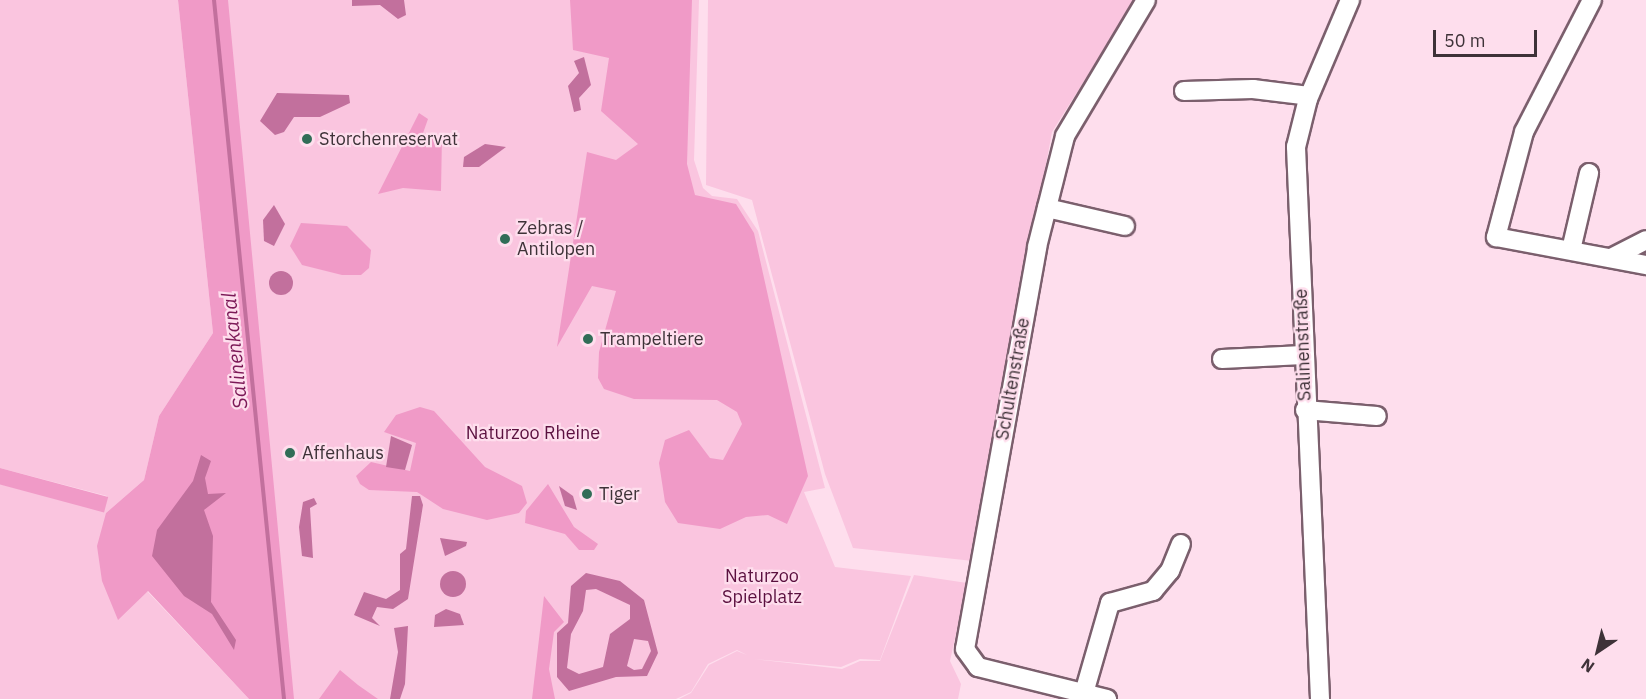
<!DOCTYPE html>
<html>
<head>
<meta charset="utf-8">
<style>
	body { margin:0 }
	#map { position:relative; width:1646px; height:699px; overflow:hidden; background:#fedeed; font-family:"IBM Plex Sans",sans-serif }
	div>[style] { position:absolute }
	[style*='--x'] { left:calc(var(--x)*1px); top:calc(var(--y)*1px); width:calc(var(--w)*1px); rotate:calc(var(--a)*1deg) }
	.green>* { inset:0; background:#fac5df }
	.forest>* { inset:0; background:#f09ac7; transform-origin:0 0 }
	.water>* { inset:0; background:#c2709d }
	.round { border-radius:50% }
	.stream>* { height:4px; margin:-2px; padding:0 2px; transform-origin:2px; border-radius:2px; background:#c2709d }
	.roads { filter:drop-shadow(2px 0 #7b5f6d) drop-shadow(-2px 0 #7b5f6d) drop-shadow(0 2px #7b5f6d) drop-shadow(0 -2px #7b5f6d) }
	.minor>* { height:18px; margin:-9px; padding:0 9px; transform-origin:9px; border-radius:9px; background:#fff }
	.dots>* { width:16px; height:16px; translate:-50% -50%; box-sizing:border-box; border:3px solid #fedeed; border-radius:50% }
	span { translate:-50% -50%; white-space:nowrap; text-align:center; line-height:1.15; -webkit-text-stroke:4.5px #fedeed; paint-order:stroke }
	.poi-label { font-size:18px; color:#3e3238 }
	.left { translate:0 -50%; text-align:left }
	.street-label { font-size:18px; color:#3e3238 }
	.park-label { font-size:18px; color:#5b103f }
	.water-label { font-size:20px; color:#7c1957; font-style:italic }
	.north { position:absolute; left:1568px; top:621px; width:60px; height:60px; -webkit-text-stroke:4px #fedeed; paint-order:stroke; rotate:215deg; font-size:16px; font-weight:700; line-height:24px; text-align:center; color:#3e3238 }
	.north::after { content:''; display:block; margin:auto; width:21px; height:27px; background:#3e3238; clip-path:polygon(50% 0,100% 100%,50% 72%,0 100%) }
	.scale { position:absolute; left:1433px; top:30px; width:104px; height:27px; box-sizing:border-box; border:3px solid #3e3238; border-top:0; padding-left:8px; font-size:18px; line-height:21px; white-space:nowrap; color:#3e3238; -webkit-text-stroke:4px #fedeed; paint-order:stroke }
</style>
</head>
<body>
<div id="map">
	<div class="green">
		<i style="clip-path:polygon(0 0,178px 0,213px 333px,159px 416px,144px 480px,106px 513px,118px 619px,147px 591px,249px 699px,0 699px,0 484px,102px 511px,107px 496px,0 468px)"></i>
		<i style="clip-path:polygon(223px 0,699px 0,694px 160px,703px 188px,712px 196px,737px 199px,758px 231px,825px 488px,804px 492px,835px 567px,911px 576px,880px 660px,860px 659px,841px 667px,754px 659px,842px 669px,860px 661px,880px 661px,914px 575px,967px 583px,950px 661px,961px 684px,958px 699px,679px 699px,691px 693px,709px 665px,737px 651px,747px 655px,737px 650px,708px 664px,691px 692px,676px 699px,293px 699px)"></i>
		<i style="clip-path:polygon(708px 0,1135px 0,1052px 132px,973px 561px,853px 548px,825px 474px,752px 200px,706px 185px)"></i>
	</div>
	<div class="forest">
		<i style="clip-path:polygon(178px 0,228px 0,294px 699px,249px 699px,148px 591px,118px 620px,102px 581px,97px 546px,106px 513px,144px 480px,159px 416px,213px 333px)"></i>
		<i style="clip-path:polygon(570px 0,692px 0,687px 164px,695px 195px,736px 204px,754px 233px,808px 476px,787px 524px,768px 515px,746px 517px,720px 529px,678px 523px,665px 502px,659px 463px,665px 440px,689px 430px,710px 458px,723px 460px,742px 424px,737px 412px,717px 400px,634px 399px,604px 389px,598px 378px,599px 352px,616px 291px,592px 286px,557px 347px,587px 152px,616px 160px,638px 144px,601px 111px,609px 58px,573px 50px)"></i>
		<i style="clip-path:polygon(419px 113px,428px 119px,422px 136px,442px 136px,441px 191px,403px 188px,378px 194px)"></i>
		<i style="clip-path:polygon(301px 223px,347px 226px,371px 250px,369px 268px,361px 275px,342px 275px,302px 265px,290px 246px)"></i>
		<i style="clip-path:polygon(420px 407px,434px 411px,485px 467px,522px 486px,527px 503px,519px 513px,487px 520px,443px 509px,417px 492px,369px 490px,360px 484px,356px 476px,371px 462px,410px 471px,416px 443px,384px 432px,396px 415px)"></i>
		<i style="left:0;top:468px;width:112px;height:16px;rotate:15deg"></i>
		<i style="clip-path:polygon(548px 484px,574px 527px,598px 544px,594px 550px,579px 550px,565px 534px,525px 523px,526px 511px)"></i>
		<i style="clip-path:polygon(544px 596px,564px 622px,554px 632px,549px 669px,555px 699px,532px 699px)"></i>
		<i style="clip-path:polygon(340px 670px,358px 685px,378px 699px,319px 699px)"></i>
	</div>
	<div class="water">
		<i style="clip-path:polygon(352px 0,404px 0,406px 15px,398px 19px,380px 5px,352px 6px)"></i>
		<i style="clip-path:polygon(584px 57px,591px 85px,579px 98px,581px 110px,574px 112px,568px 86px,579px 73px,574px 61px)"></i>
		<i style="clip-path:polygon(277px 93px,349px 95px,350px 103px,320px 117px,294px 117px,284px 132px,275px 135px,260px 121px)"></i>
		<i style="clip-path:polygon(485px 144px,506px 147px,479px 167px,463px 167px,464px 157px)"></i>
		<i style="clip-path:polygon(274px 205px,285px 224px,274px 246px,264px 241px,263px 220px)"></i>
		<i class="round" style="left:269px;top:271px;width:24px;height:24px"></i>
		<i style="clip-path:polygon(391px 436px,412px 445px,405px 470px,386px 467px)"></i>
		<i style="clip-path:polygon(201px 455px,211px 461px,205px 478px,208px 494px,226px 493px,204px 510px,213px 536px,211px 602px,236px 640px,234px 650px,212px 614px,184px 596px,152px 556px,157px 530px,193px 481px)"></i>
		<i style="clip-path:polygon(559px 486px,573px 496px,577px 510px,565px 506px)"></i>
		<i style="clip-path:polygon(412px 496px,420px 496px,423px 505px,408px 599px,393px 609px,377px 607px,372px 618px,380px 626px,354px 615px,364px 592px,386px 599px,400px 590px,400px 554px,406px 549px)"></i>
		<i style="clip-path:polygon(314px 498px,317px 504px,310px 508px,313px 558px,302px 556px,299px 527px,303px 502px)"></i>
		<i style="clip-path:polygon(440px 538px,467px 542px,466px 546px,445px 556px)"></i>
		<i class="round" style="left:440px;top:571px;width:26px;height:26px"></i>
		<i style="clip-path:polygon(evenodd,586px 573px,620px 581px,644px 600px,658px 653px,647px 676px,616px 677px,569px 691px,557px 677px,557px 633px,568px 623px,571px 586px,586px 573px,596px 589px,630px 605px,630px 619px,610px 634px,603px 667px,579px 674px,567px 668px,571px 634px,583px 611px,586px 590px,596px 589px,586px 573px,634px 639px,648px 641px,651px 651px,642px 669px,634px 670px,627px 666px,634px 639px)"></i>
		<i style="clip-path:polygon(446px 609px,460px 614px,464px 625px,434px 627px,435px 615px)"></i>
		<i style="clip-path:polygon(408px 626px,405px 684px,400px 699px,390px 699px,398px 652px,394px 628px)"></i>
	</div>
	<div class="stream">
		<i style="--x:214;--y:0;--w:702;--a:84.28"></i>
	</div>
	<div class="roads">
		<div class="minor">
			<i style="--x:1592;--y:0;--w:148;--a:117.3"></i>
			<i style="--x:1524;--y:132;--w:109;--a:104.9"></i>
			<i style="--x:1496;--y:237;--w:153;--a:10.6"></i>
			<i style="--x:1184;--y:91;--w:69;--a:-1.7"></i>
			<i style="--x:1253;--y:89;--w:56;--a:7.1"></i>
			<i style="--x:1047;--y:208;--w:80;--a:13"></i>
			<i style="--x:1571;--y:250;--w:79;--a:-76.8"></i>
			<i style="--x:1611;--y:258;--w:39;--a:-27"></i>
			<i style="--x:1222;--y:359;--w:81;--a:-2.8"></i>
			<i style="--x:1305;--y:410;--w:72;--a:4.8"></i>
			<i style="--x:1084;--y:693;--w:94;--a:-73.9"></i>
			<i style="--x:1110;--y:603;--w:45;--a:-15.6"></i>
			<i style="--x:1153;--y:591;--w:26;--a:-50"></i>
			<i style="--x:1170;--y:571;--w:29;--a:-68"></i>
			<i style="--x:1107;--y:699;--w:133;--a:-166.1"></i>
			<i style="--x:978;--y:667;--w:22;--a:-126"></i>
			<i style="--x:965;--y:649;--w:408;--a:-79.8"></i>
			<i style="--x:1037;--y:247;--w:114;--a:-75.8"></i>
			<i style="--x:1065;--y:136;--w:158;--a:-59.2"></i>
			<i style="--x:1320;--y:699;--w:553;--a:-92.49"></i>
			<i style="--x:1296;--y:147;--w:49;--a:-76"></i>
			<i style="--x:1308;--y:99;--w:108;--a:-67"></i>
		</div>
	</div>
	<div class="dots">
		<i style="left:307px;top:139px;background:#316d57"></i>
		<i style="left:505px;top:239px;background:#316d57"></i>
		<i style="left:588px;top:339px;background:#316d57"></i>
		<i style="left:290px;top:453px;background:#316d57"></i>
		<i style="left:587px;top:494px;background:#316d57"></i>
	</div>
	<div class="poi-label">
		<span class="left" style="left:319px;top:139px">Storchenreservat</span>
		<span class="left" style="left:517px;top:239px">Zebras /<br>Antilopen</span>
		<span class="left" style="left:600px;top:339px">Trampeltiere</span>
		<span class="left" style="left:302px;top:453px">Affenhaus</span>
		<span class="left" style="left:599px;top:494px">Tiger</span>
	</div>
	<div class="street-label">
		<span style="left:1303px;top:345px;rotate:-92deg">Salinenstraße</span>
		<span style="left:1013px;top:379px;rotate:-80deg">Schultenstraße</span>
	</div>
	<div class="park-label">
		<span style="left:533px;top:433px">Naturzoo Rheine</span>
		<span style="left:762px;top:587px">Naturzoo<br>Spielplatz</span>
	</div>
	<div class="water-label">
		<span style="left:234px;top:351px;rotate:-96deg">Salinenkanal</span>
	</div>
	<div class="north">N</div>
	<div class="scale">50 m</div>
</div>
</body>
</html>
